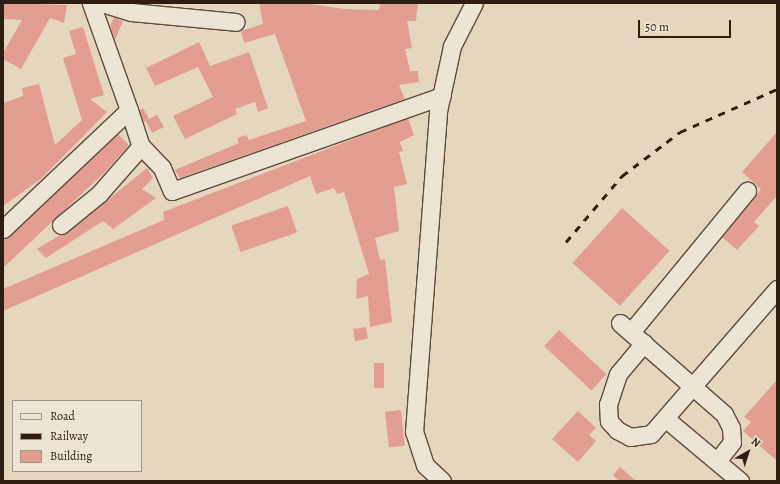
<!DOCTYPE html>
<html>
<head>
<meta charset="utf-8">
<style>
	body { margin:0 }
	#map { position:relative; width:780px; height:484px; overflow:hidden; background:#e4d7bd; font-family:Alegreya,serif }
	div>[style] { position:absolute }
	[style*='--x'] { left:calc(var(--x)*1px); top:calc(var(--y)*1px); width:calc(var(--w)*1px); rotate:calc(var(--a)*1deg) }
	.building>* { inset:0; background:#e49e91; transform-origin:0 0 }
	.roads { filter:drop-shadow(1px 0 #5c4c3d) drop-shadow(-1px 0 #5c4c3d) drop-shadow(0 1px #5c4c3d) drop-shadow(0 -1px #5c4c3d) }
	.minor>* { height:17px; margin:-8.5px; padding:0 8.5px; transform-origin:8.5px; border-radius:8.5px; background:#ede5d4 }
	.rail>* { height:3px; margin-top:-1.5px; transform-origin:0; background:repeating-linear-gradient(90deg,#2e1e12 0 7px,transparent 0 14px) }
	span { translate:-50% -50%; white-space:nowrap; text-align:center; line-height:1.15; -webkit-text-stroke:3px #ede5d4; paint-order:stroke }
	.frame { position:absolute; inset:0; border:4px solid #2e1e12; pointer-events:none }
	.legend { position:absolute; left:12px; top:400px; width:130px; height:72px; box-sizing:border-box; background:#ede5d4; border:1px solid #a19586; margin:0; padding:5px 7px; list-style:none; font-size:12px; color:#2e1e12 }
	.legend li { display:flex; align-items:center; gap:8px; height:20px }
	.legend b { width:20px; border:1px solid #a19586 }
	.north { position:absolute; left:728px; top:432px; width:40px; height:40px; -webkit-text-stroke:3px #ede5d4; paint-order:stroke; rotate:39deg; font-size:11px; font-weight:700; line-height:16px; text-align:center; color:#2e1e12 }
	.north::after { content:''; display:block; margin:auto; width:14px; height:18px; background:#2e1e12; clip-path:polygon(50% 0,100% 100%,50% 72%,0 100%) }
	.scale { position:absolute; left:638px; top:20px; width:93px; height:18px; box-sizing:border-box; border:2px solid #2e1e12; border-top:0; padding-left:5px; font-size:12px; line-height:14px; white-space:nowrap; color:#2e1e12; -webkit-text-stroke:3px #ede5d4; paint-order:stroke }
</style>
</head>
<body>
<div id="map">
	<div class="building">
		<i style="clip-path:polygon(3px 3px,67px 5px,64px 23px,50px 18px,21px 69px,3px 59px,3px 53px,22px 20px,3px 19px)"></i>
		<i style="clip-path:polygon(259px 3px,304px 3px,344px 9px,379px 10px,380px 3px,418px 3px,416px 21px,407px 21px,412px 48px,405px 49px,410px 71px,418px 71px,419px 82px,399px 85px,405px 99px,180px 178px,175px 170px,239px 143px,237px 138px,246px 135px,249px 140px,306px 121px,275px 34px,244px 43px,241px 31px,263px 24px)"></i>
		<i style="clip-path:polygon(114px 17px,123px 21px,115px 40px,110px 26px)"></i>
		<i style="clip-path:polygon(83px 27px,104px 95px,90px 99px,107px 112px,42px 178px,3px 206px,3px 103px,23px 96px,22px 88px,39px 84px,55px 145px,82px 120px,63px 58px,76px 54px,69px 31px)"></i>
		<i style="clip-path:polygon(199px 42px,210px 66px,249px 52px,268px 108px,258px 112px,255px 102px,235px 109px,237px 114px,185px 139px,173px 116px,213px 97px,198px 67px,155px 86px,146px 68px)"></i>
		<i style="clip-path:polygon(143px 108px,149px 119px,157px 115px,164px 127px,152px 133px,146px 121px,143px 122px,140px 110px)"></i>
		<i style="clip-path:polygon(408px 118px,414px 135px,400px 142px,403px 151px,399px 152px,407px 184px,394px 187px,399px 231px,375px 238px,380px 260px,385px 259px,392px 322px,370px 327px,368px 296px,356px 299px,357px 279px,369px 274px,344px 192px,337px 194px,334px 188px,316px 194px,310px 176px,3px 311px,3px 289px,164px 220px,163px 212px)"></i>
		<i style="clip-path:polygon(777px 132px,777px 196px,754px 222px,759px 226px,737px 250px,722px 237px,761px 189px,742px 172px)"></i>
		<i style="clip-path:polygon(118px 134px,129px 145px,105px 172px,3px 268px,3px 239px,10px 236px)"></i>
		<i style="clip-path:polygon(147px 168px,153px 178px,142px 189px,156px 198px,113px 229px,103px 221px,46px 258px,37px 249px,60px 235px,67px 233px)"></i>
		<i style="left:288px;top:206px;width:28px;height:60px;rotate:71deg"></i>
		<i style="left:622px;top:208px;width:64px;height:74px;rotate:42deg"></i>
		<i style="left:366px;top:327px;width:12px;height:13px;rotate:81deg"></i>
		<i style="left:559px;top:330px;width:65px;height:22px;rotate:43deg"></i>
		<i style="left:374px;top:363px;width:10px;height:25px"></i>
		<i style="clip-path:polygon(777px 380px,777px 461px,743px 431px,751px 422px,744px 417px)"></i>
		<i style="left:401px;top:410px;width:36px;height:16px;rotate:84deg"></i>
		<i style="clip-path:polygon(578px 411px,596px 428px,589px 435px,596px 441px,578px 462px,552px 439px)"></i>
		<i style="clip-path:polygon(620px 467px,636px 481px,619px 481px,613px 475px)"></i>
	</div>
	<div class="roads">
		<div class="minor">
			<i style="--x:102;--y:3;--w:30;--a:17"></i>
			<i style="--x:131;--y:12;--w:105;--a:5.4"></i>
			<i style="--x:129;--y:110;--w:38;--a:72"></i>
			<i style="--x:141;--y:146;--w:30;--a:46"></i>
			<i style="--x:162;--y:168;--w:25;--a:67"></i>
			<i style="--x:172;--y:191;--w:286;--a:-19.4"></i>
			<i style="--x:61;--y:225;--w:49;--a:-39.2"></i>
			<i style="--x:99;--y:194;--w:64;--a:-48.8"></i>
			<i style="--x:3;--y:229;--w:173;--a:-43.4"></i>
			<i style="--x:129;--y:110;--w:114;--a:-109.6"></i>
			<i style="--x:620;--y:323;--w:138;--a:41.2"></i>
			<i style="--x:724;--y:414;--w:16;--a:63"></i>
			<i style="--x:731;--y:428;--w:14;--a:86"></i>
			<i style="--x:732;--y:442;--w:24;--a:128"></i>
			<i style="--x:631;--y:332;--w:183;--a:-50.6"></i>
			<i style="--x:644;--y:343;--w:40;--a:130"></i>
			<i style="--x:618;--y:374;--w:32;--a:108"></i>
			<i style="--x:608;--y:404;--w:17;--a:87"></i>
			<i style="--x:609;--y:421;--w:12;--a:48"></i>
			<i style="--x:617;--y:430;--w:15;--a:28"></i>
			<i style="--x:630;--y:437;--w:21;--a:-8"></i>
			<i style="--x:651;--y:434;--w:192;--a:-49"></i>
			<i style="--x:666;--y:419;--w:97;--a:40"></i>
			<i style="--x:442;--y:481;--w:23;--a:-137"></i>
			<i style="--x:425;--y:465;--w:35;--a:-108"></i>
			<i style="--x:414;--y:432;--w:322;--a:-85.7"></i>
			<i style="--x:438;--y:111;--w:66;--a:-77.8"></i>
			<i style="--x:452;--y:46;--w:48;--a:-62.9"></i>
		</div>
	</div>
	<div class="rail">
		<i style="--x:566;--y:242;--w:87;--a:-49.7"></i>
		<i style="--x:622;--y:176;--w:73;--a:-37.2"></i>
		<i style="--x:680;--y:132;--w:106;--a:-23.9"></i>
	</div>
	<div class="frame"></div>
	<ul class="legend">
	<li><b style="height:5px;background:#ede5d4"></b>Road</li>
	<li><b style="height:5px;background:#2e1e12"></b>Railway</li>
	<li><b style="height:11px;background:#e49e91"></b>Building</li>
	</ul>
	<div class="north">N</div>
	<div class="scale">50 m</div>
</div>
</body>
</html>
